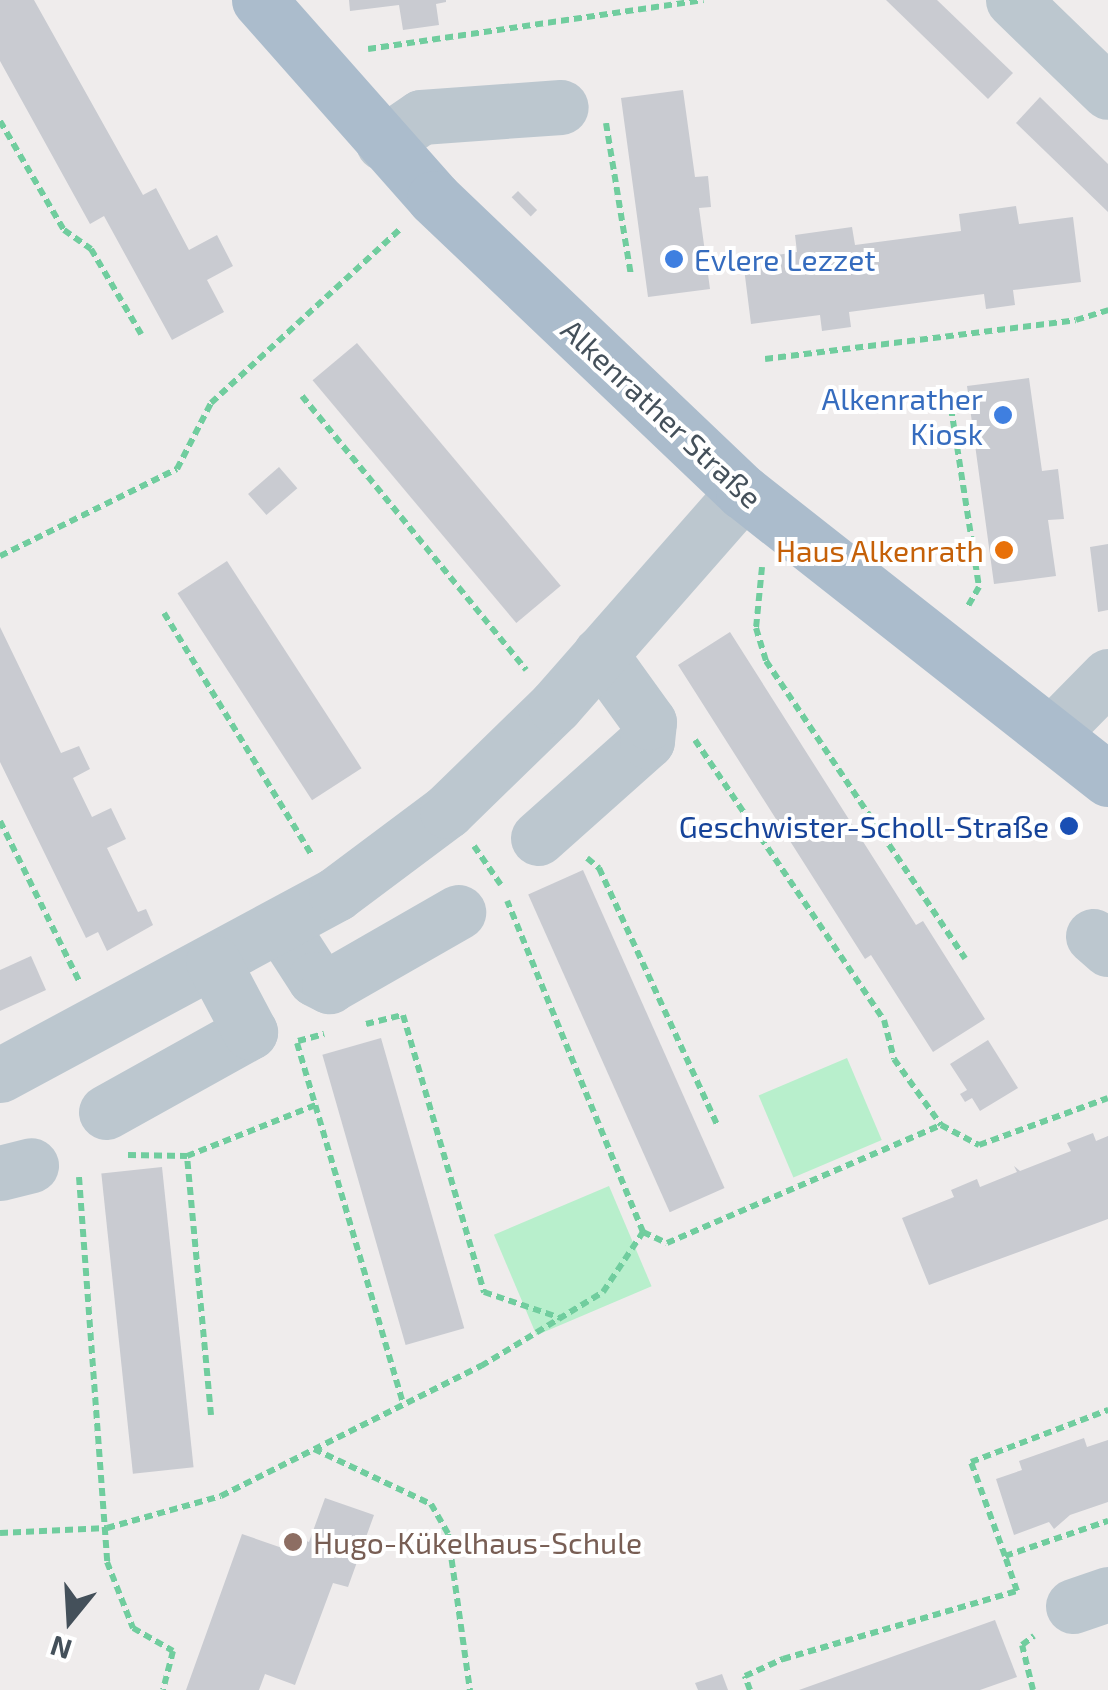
<!DOCTYPE html>
<html>
<head>
<meta charset="utf-8">
<style>
	body { margin:0 }
	#map { position:relative; width:1108px; height:1690px; overflow:hidden; background:#efecec; font-family:"Exo 2",sans-serif }
	div>[style] { position:absolute }
	[style*='--x'] { left:calc(var(--x)*1px); top:calc(var(--y)*1px); width:calc(var(--w)*1px); rotate:calc(var(--a)*1deg) }
	.green>* { inset:0; background:#b8efcc; transform-origin:0 0 }
	.building>* { inset:0; background:#c9cbd1; transform-origin:0 0 }
	.path>* { height:6px; margin-top:-3px; transform-origin:0; background:repeating-linear-gradient(90deg,#70cd9e 0 8px,transparent 0 13px) }
	.minor>* { height:55px; margin:-27.5px; padding:0 27.5px; transform-origin:27.5px; border-radius:27.5px; background:#bcc7cf }
	.major>* { height:55px; margin:-27.5px; padding:0 27.5px; transform-origin:27.5px; border-radius:27.5px; background:#abbccc }
	.dots>* { width:28px; height:28px; translate:-50% -50%; box-sizing:border-box; border:5px solid #fff; border-radius:50% }
	span { translate:-50% -50%; white-space:nowrap; text-align:center; line-height:1.15; -webkit-text-stroke:8px #fff; paint-order:stroke }
	.shop-label { font-size:30px; color:#366cbe }
	.left { translate:0 -50%; text-align:left }
	.right { translate:-100% -50%; text-align:right }
	.street-label { font-size:30px; color:#44505a }
	.food-label { font-size:30px; color:#c56008 }
	.transit-label { font-size:30px; color:#164399 }
	.education-label { font-size:30px; color:#785e54 }
	.north { position:absolute; left:20px; top:1570px; width:100px; height:100px; -webkit-text-stroke:8px #fff; paint-order:stroke; rotate:198deg; font-size:28px; font-weight:700; line-height:40px; text-align:center; color:#44505a }
	.north::after { content:''; display:block; margin:auto; width:35px; height:45px; background:#44505a; clip-path:polygon(50% 0,100% 100%,50% 72%,0 100%) }
</style>
</head>
<body>
<div id="map">
	<div class="green">
		<i style="left:847px;top:1058px;width:89px;height:96px;rotate:67deg"></i>
		<i style="left:609px;top:1186px;width:109px;height:125px;rotate:67deg"></i>
	</div>
	<div class="building">
		<i style="clip-path:polygon(0 0,34px 0,143px 195px,156px 188px,189px 250px,217px 235px,233px 266px,207px 280px,224px 312px,172px 340px,104px 216px,90px 224px,0 61px)"></i>
		<i style="clip-path:polygon(349px 0,446px 0,446px 2px,436px 4px,439px 25px,403px 30px,399px 5px,350px 11px)"></i>
		<i style="clip-path:polygon(886px 0,937px 0,1013px 73px,988px 99px)"></i>
		<i style="clip-path:polygon(683px 90px,695px 177px,708px 176px,711px 207px,699px 208px,710px 289px,648px 297px,621px 98px)"></i>
		<i style="clip-path:polygon(1040px 97px,1108px 164px,1108px 212px,1016px 123px)"></i>
		<i style="left:518px;top:191px;width:27px;height:9px;rotate:45deg"></i>
		<i style="clip-path:polygon(1016px 206px,1019px 224px,1073px 217px,1081px 282px,1013px 290px,1015px 305px,986px 309px,984px 294px,849px 312px,851px 327px,822px 331px,820px 315px,751px 324px,743px 260px,797px 252px,795px 235px,852px 227px,855px 245px,961px 231px,959px 214px)"></i>
		<i style="left:357px;top:343px;width:317px;height:58px;rotate:50deg"></i>
		<i style="clip-path:polygon(1029px 378px,1042px 471px,1058px 469px,1064px 519px,1048px 520px,1056px 576px,994px 584px,967px 386px)"></i>
		<i style="left:279px;top:467px;width:28px;height:41px;rotate:49deg"></i>
		<i style="clip-path:polygon(1108px 544px,1108px 610px,1098px 612px,1090px 547px)"></i>
		<i style="left:227px;top:561px;width:247px;height:59px;rotate:57deg"></i>
		<i style="clip-path:polygon(0 627px,61px 753px,79px 746px,90px 769px,73px 778px,92px 817px,111px 808px,126px 839px,107px 848px,138px 912px,146px 909px,153px 925px,107px 951px,98px 932px,86px 938px,0 762px)"></i>
		<i style="clip-path:polygon(730px 632px,916px 925px,923px 921px,985px 1019px,933px 1052px,871px 955px,865px 959px,678px 665px)"></i>
		<i style="left:583px;top:870px;width:348px;height:60px;rotate:66deg"></i>
		<i style="clip-path:polygon(31px 956px,46px 990px,0 1011px,0 970px)"></i>
		<i style="left:381px;top:1038px;width:302px;height:61px;rotate:74deg"></i>
		<i style="clip-path:polygon(988px 1040px,1018px 1088px,980px 1111px,972px 1098px,965px 1102px,960px 1094px,967px 1090px,950px 1064px)"></i>
		<i style="clip-path:polygon(1093px 1133px,1096px 1141px,1108px 1136px,1108px 1219px,929px 1285px,902px 1218px,954px 1197px,951px 1190px,977px 1179px,980px 1187px,1017px 1172px,1014px 1166px,1020px 1171px,1071px 1151px,1067px 1143px)"></i>
		<i style="left:162px;top:1167px;width:302px;height:61px;rotate:84deg"></i>
		<i style="clip-path:polygon(1084px 1438px,1087px 1447px,1108px 1440px,1108px 1502px,1070px 1515px,1054px 1529px,1049px 1522px,1014px 1535px,996px 1479px,1022px 1470px,1019px 1461px)"></i>
		<i style="clip-path:polygon(325px 1498px,374px 1515px,348px 1587px,333px 1583px,295px 1685px,265px 1674px,259px 1690px,186px 1690px,242px 1534px,288px 1550px,293px 1536px,309px 1542px)"></i>
		<i style="clip-path:polygon(995px 1620px,1017px 1677px,980px 1690px,799px 1690px)"></i>
		<i style="clip-path:polygon(722px 1674px,728px 1690px,698px 1690px,695px 1683px)"></i>
	</div>
	<div class="path">
		<i style="--x:368;--y:49;--w:339;--a:-8.3"></i>
		<i style="--x:0;--y:121;--w:126;--a:59.6"></i>
		<i style="--x:64;--y:230;--w:33;--a:35"></i>
		<i style="--x:91;--y:249;--w:99;--a:59.5"></i>
		<i style="--x:606;--y:123;--w:154;--a:80.7"></i>
		<i style="--x:765;--y:359;--w:313;--a:-7.1"></i>
		<i style="--x:1076;--y:320;--w:34;--a:-17"></i>
		<i style="--x:302;--y:396;--w:354;--a:50.7"></i>
		<i style="--x:951;--y:408;--w:181;--a:81.1"></i>
		<i style="--x:979;--y:587;--w:24;--a:120"></i>
		<i style="--x:0;--y:556;--w:197;--a:-26.2"></i>
		<i style="--x:177;--y:469;--w:74;--a:-62.7"></i>
		<i style="--x:211;--y:403;--w:257;--a:-42.6"></i>
		<i style="--x:762;--y:567;--w:61;--a:95.6"></i>
		<i style="--x:756;--y:628;--w:34;--a:73"></i>
		<i style="--x:766;--y:661;--w:358;--a:56.2"></i>
		<i style="--x:164;--y:613;--w:284;--a:58.6"></i>
		<i style="--x:695;--y:740;--w:338;--a:56"></i>
		<i style="--x:884;--y:1020;--w:40;--a:75.6"></i>
		<i style="--x:894;--y:1059;--w:81;--a:54.5"></i>
		<i style="--x:941;--y:1125;--w:43;--a:27.8"></i>
		<i style="--x:979;--y:1145;--w:137;--a:-20"></i>
		<i style="--x:0;--y:821;--w:178;--a:63.7"></i>
		<i style="--x:474;--y:846;--w:47;--a:55.3"></i>
		<i style="--x:587;--y:858;--w:16;--a:40"></i>
		<i style="--x:599;--y:868;--w:283;--a:65.3"></i>
		<i style="--x:366;--y:1024;--w:38;--a:-14"></i>
		<i style="--x:403;--y:1015;--w:289;--a:73.7"></i>
		<i style="--x:484;--y:1292;--w:81;--a:18.7"></i>
		<i style="--x:298;--y:1041;--w:27;--a:-15"></i>
		<i style="--x:297;--y:1043;--w:375;--a:73.6"></i>
		<i style="--x:128;--y:1155;--w:59;--a:1"></i>
		<i style="--x:79;--y:1177;--w:386;--a:85.8"></i>
		<i style="--x:107;--y:1562;--w:71;--a:68.5"></i>
		<i style="--x:133;--y:1628;--w:46;--a:29.9"></i>
		<i style="--x:173;--y:1651;--w:40;--a:104.4"></i>
		<i style="--x:643;--y:1232;--w:26;--a:25"></i>
		<i style="--x:667;--y:1243;--w:298;--a:-23.3"></i>
		<i style="--x:211;--y:1415;--w:260;--a:-95.3"></i>
		<i style="--x:187;--y:1156;--w:139;--a:-21.6"></i>
		<i style="--x:314;--y:1449;--w:129;--a:25.2"></i>
		<i style="--x:431;--y:1504;--w:34;--a:60"></i>
		<i style="--x:448;--y:1534;--w:158;--a:82"></i>
		<i style="--x:0;--y:1533;--w:107;--a:-2.7"></i>
		<i style="--x:107;--y:1528;--w:118;--a:-15.7"></i>
		<i style="--x:221;--y:1496;--w:291;--a:-26.6"></i>
		<i style="--x:481;--y:1366;--w:143;--a:-31.2"></i>
		<i style="--x:603;--y:1292;--w:72;--a:-56.3"></i>
		<i style="--x:643;--y:1232;--w:358;--a:-112.3"></i>
		<i style="--x:1005;--y:1556;--w:100;--a:-109.9"></i>
		<i style="--x:971;--y:1462;--w:147;--a:-20.8"></i>
		<i style="--x:750;--y:1690;--w:15;--a:-110"></i>
		<i style="--x:745;--y:1676;--w:42;--a:-24.1"></i>
		<i style="--x:783;--y:1659;--w:244;--a:-16.2"></i>
		<i style="--x:1017;--y:1591;--w:37;--a:-109"></i>
		<i style="--x:1005;--y:1556;--w:109;--a:-18.8"></i>
		<i style="--x:1033;--y:1690;--w:46;--a:-103.7"></i>
		<i style="--x:1022;--y:1645;--w:15;--a:-37"></i>
	</div>
	<div class="minor">
		<i style="--x:1013;--y:0;--w:132;--a:44.1"></i>
		<i style="--x:383;--y:143;--w:46;--a:-34.4"></i>
		<i style="--x:421;--y:117;--w:140;--a:-4.1"></i>
		<i style="--x:1052;--y:733;--w:80;--a:-45.5"></i>
		<i style="--x:538;--y:838;--w:146;--a:-41.7"></i>
		<i style="--x:647;--y:741;--w:19;--a:-84"></i>
		<i style="--x:649;--y:722;--w:84;--a:-125.8"></i>
		<i style="--x:280;--y:925;--w:64;--a:57.1"></i>
		<i style="--x:315;--y:979;--w:16;--a:27"></i>
		<i style="--x:329;--y:986;--w:149;--a:-29.8"></i>
		<i style="--x:1093;--y:936;--w:20;--a:41"></i>
		<i style="--x:0;--y:1075;--w:382;--a:-28.3"></i>
		<i style="--x:336;--y:894;--w:139;--a:-36.8"></i>
		<i style="--x:447;--y:811;--w:151;--a:-44.2"></i>
		<i style="--x:555;--y:706;--w:285;--a:-48.7"></i>
		<i style="--x:106;--y:1112;--w:165;--a:-29.1"></i>
		<i style="--x:250;--y:1032;--w:79;--a:-117.9"></i>
		<i style="--x:0;--y:1173;--w:32;--a:-14"></i>
		<i style="--x:1073;--y:1606;--w:37;--a:-19"></i>
	</div>
	<div class="major">
		<i style="--x:259;--y:0;--w:264;--a:48.5"></i>
		<i style="--x:434;--y:198;--w:427;--a:43.6"></i>
		<i style="--x:743;--y:492;--w:464;--a:38.2"></i>
	</div>
	<div class="dots">
		<i style="left:674px;top:259px;background:#3f7fe0"></i>
		<i style="left:1003px;top:415px;background:#3f7fe0"></i>
		<i style="left:1004px;top:550px;background:#e8710a"></i>
		<i style="left:1069px;top:826px;background:#1a4fb4"></i>
		<i style="left:293px;top:1542px;background:#8d6e63"></i>
	</div>
	<div class="shop-label">
		<span class="left" style="left:694px;top:259px">Evlere Lezzet</span>
		<span class="right" style="left:983px;top:415px">Alkenrather<br>Kiosk</span>
	</div>
	<div class="street-label">
		<span style="left:662px;top:413px;rotate:43deg">Alkenrather Straße</span>
	</div>
	<div class="food-label">
		<span class="right" style="left:984px;top:550px">Haus Alkenrath</span>
	</div>
	<div class="transit-label">
		<span class="right" style="left:1049px;top:826px">Geschwister-Scholl-Straße</span>
	</div>
	<div class="education-label">
		<span class="left" style="left:313px;top:1542px">Hugo-Kükelhaus-Schule</span>
	</div>
	<div class="north">N</div>
</div>
</body>
</html>
